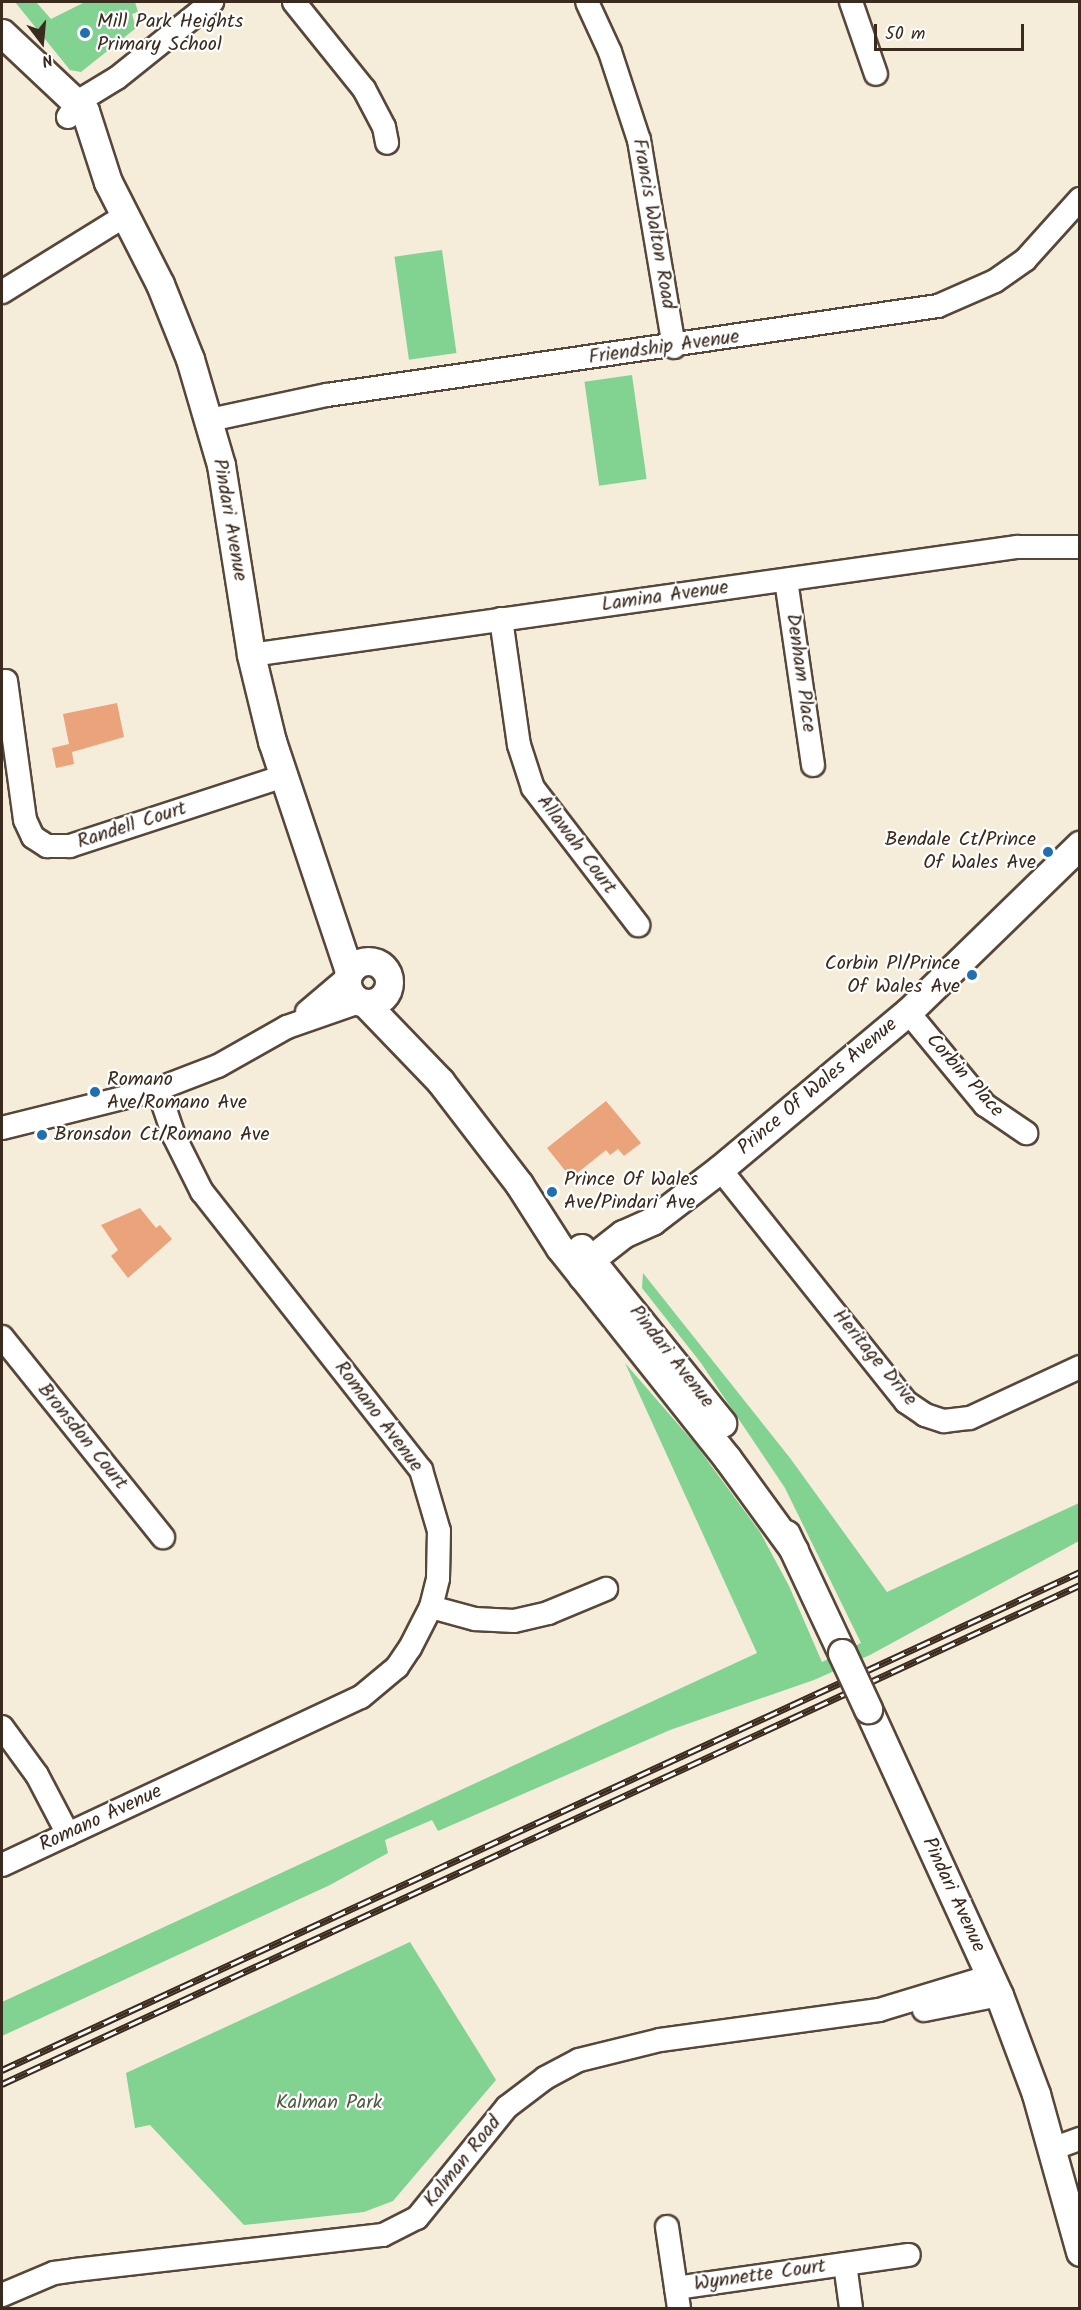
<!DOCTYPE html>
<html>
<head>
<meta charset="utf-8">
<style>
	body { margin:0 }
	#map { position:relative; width:1081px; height:2310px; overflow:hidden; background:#f6ecda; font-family:Kalam,sans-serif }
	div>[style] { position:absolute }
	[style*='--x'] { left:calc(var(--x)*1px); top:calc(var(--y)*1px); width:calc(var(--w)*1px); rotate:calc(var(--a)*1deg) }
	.green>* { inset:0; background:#82d292; transform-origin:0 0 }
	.building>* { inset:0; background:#eba37b }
	.roads { filter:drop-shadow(2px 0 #57473a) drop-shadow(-2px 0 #57473a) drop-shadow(0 2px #57473a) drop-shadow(0 -2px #57473a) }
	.minor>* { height:22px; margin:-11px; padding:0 11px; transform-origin:11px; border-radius:11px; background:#fff }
	.tertiary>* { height:27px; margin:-13.5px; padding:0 13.5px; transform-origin:13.5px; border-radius:13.5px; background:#fff }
	.tertiary>.ring { margin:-13.5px; padding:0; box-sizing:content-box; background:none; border:27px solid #fff; border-radius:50% }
	.rail>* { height:7px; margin-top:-3.5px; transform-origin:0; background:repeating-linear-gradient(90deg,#fff 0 14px,#3b2a1e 0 28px); box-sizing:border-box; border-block:2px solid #3b2a1e }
	.bridges { filter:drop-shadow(2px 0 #57473a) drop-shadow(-2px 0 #57473a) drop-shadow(0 2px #57473a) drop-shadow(0 -2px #57473a) }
	.tertiary-bridge>* { height:27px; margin:-13.5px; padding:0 13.5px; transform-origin:13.5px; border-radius:13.5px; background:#fff }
	.dots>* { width:16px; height:16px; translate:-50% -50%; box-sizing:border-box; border:3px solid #fff; border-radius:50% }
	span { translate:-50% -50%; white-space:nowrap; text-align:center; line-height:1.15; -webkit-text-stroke:4.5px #fff; paint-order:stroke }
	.poi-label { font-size:20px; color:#3b2a1e }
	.left { translate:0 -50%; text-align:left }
	.right { translate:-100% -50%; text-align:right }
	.street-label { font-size:20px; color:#3b2a1e }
	.park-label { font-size:20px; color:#505c41 }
	.frame { position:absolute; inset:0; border:3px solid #3b2a1e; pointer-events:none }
	.north { position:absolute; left:12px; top:12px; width:60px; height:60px; -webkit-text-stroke:4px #fff; paint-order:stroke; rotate:164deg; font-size:16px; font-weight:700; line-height:24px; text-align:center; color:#3b2a1e }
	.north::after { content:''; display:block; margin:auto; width:21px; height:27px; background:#3b2a1e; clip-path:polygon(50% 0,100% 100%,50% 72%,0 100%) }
	.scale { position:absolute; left:874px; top:24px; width:150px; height:27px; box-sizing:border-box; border:3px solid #3b2a1e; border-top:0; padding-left:8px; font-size:18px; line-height:21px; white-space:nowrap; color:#3b2a1e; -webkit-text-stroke:4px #fff; paint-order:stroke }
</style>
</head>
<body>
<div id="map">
	<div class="green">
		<i style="clip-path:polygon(15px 2px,36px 2px,51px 19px,85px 2px,135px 2px,138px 12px,132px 14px,136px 28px,81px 72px,70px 70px)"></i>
		<i style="left:442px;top:250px;width:104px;height:48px;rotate:82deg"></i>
		<i style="left:632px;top:375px;width:105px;height:48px;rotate:82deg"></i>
		<i style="clip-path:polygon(643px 1273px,790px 1458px,887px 1592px,1079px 1503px,1079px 1541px,870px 1655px,814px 1680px,670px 1730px,438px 1831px,432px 1820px,385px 1840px,388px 1853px,330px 1885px,2px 2036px,2px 2002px,757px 1653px,625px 1363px,696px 1445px,760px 1532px,789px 1586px,822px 1662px,861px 1643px,785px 1488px,701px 1363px,642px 1288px)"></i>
		<i style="clip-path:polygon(410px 1942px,496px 2080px,393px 2201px,364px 2212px,244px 2225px,150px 2125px,135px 2128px,126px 2073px)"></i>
	</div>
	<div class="building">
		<i style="clip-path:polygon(117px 703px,124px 737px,72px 752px,74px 764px,56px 768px,52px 748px,69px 744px,63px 714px)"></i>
		<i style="clip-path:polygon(606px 1101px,641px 1143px,624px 1156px,618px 1149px,610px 1155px,606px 1150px,571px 1178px,547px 1148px)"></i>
		<i style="clip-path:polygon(140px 1208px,156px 1228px,160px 1225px,172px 1239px,128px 1278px,111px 1256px,118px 1250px,101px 1225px)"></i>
	</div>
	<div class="roads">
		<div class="minor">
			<i style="--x:294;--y:2;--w:112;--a:51.2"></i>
			<i style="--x:364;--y:89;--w:43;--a:62.2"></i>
			<i style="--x:384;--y:127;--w:16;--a:79"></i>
			<i style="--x:587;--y:2;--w:55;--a:65.3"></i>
			<i style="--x:610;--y:52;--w:93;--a:71.8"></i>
			<i style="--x:639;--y:140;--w:210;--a:80.4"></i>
			<i style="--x:851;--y:2;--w:76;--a:70.9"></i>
			<i style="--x:68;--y:117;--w:19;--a:-55"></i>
			<i style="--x:79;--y:101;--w:44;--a:-31.2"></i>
			<i style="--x:117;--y:78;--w:122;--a:-38.7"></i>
			<i style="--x:2;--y:292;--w:146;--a:-31.8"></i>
			<i style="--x:210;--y:420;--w:120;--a:-12.1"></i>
			<i style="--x:327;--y:395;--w:617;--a:-8.29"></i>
			<i style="--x:938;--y:306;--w:62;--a:-23.7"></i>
			<i style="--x:995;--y:281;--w:37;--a:-35"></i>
			<i style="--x:1025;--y:260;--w:82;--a:-48"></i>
			<i style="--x:786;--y:580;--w:187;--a:81.7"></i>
			<i style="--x:501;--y:619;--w:127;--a:81.9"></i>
			<i style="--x:519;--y:745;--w:45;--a:72"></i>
			<i style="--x:533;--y:788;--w:173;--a:52.5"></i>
			<i style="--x:251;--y:655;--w:774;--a:-8.03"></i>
			<i style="--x:1017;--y:547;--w:63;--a:0"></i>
			<i style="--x:6;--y:681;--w:140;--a:82.2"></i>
			<i style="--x:25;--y:820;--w:19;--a:65"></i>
			<i style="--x:33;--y:837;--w:17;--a:33"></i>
			<i style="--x:47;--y:846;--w:23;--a:0"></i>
			<i style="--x:70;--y:846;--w:222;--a:-18.1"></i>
			<i style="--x:307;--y:1012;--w:51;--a:-40.2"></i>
			<i style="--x:908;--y:1012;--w:121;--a:50.4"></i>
			<i style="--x:985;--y:1105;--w:50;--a:34.3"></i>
			<i style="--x:2;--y:1128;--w:161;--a:-14"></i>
			<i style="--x:158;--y:1089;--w:64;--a:-21"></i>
			<i style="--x:218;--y:1066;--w:79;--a:-29.5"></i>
			<i style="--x:287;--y:1027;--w:76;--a:-19.1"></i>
			<i style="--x:720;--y:1169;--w:298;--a:51.4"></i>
			<i style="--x:906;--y:1402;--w:23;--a:34"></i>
			<i style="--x:925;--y:1415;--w:20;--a:18"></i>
			<i style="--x:944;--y:1421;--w:26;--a:-7"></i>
			<i style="--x:970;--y:1418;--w:121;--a:-24.9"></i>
			<i style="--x:2;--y:1337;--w:257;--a:51.2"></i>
			<i style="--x:431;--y:1607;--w:46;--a:15.3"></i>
			<i style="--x:475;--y:1619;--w:39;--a:3"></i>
			<i style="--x:514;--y:1621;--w:35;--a:-13"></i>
			<i style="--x:548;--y:1613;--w:63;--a:-22.5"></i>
			<i style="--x:2;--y:1727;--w:59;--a:53.9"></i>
			<i style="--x:37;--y:1775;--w:67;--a:62.3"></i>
			<i style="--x:2;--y:1865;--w:396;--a:-25.1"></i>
			<i style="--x:361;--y:1697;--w:47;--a:-39.8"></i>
			<i style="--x:397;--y:1667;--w:23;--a:-56"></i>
			<i style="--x:410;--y:1648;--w:46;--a:-62.9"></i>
			<i style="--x:431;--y:1607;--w:30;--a:-76"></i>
			<i style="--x:438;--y:1578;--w:47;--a:-88.8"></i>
			<i style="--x:439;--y:1531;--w:64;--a:-106.4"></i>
			<i style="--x:421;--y:1470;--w:354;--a:-128.2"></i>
			<i style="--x:202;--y:1192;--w:63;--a:-116.6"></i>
			<i style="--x:174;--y:1136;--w:50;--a:-108.8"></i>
			<i style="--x:924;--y:2010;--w:76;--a:-11.3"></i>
			<i style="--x:1052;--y:2149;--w:30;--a:-20"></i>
			<i style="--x:667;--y:2227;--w:82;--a:81.6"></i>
			<i style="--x:845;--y:2264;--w:44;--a:82.2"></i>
			<i style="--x:676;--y:2288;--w:235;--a:-8.1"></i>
			<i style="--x:2;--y:2295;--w:56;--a:-22.9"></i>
			<i style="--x:54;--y:2273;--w:21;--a:-8"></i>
			<i style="--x:75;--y:2270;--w:310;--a:-6.5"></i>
			<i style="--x:383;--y:2235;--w:38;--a:-27"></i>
			<i style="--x:417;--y:2218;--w:143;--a:-51"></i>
			<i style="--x:507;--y:2107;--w:48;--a:-37.3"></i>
			<i style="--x:545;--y:2078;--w:38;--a:-28"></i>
			<i style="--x:579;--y:2060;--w:83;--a:-13.9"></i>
			<i style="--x:660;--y:2040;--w:221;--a:-7.8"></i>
			<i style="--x:879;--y:2010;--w:117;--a:-16.9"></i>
		</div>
		<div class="tertiary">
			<i style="--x:2;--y:33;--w:114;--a:43.2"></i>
			<i style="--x:85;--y:111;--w:75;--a:72.1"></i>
			<i style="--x:108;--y:182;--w:114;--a:63"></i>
			<i style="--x:160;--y:284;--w:81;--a:68.2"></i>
			<i style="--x:190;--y:359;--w:110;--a:73.7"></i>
			<i style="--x:221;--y:465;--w:192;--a:81"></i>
			<i style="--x:251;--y:655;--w:89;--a:76.3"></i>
			<i style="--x:272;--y:741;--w:243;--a:71.5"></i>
			<i class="ring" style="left:347px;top:961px;width:15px;height:15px"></i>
			<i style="--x:366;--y:1004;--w:107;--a:46.1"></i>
			<i style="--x:440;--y:1081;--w:130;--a:52.5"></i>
			<i style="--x:519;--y:1184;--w:76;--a:57.4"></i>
			<i style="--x:560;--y:1248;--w:268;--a:51.5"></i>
			<i style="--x:727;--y:1458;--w:114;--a:53.9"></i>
			<i style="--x:581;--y:1248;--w:225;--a:51.1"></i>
			<i style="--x:582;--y:1276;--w:19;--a:-62"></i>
			<i style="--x:591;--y:1259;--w:41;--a:-38"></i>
			<i style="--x:623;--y:1234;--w:32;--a:-24"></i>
			<i style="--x:652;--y:1221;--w:86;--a:-37.4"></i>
			<i style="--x:720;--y:1169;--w:245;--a:-39.9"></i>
			<i style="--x:908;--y:1012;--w:240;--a:-44.2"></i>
			<i style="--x:786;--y:1534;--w:132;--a:64.8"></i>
			<i style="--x:868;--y:1709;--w:315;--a:65.4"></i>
			<i style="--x:999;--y:1995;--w:106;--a:69.5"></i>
			<i style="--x:1036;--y:2094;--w:164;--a:74.4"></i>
		</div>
	</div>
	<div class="rail">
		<i style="--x:2;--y:2070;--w:1187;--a:-24.8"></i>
		<i style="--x:2;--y:2084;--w:1188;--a:-24.84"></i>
	</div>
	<div class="bridges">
		<div class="tertiary-bridge">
			<i style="--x:842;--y:1653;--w:62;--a:65.1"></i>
		</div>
	</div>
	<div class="dots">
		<i style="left:85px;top:33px;background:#1f6fb2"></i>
		<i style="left:1048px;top:852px;background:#1f6fb2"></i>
		<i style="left:972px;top:975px;background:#1f6fb2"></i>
		<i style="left:95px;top:1092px;background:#1f6fb2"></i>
		<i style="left:42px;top:1135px;background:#1f6fb2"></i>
		<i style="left:552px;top:1192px;background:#1f6fb2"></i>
	</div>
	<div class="poi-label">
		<span class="left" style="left:97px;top:34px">Mill Park Heights<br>Primary School</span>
		<span class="right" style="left:1036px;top:852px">Bendale Ct/Prince<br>Of Wales Ave</span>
		<span class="right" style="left:960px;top:976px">Corbin Pl/Prince<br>Of Wales Ave</span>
		<span class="left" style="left:107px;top:1092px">Romano<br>Ave/Romano Ave</span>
		<span class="left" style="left:54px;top:1135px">Bronsdon Ct/Romano Ave</span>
		<span class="left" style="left:564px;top:1192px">Prince Of Wales<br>Ave/Pindari Ave</span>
	</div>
	<div class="street-label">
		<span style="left:653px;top:224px;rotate:80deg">Francis Walton Road</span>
		<span style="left:664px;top:348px;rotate:-8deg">Friendship Avenue</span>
		<span style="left:229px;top:520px;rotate:80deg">Pindari Avenue</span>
		<span style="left:665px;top:597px;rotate:-8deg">Lamina Avenue</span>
		<span style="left:800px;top:673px;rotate:82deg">Denham Place</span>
		<span style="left:132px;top:826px;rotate:-18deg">Randell Court</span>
		<span style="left:576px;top:845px;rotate:53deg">Allawah Court</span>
		<span style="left:964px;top:1076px;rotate:48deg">Corbin Place</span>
		<span style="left:818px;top:1087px;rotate:-40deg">Prince Of Wales Avenue</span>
		<span style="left:671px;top:1357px;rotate:52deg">Pindari Avenue</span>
		<span style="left:874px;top:1358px;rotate:50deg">Heritage Drive</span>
		<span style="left:378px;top:1417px;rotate:53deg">Romano Avenue</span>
		<span style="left:82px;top:1437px;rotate:51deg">Bronsdon Court</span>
		<span style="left:101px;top:1819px;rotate:-25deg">Romano Avenue</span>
		<span style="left:953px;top:1895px;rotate:65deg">Pindari Avenue</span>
		<span style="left:463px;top:2162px;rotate:-51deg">Kalman Road</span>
		<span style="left:760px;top:2276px;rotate:-8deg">Wynnette Court</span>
	</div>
	<div class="park-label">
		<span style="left:329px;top:2103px">Kalman Park</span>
	</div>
	<div class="frame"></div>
	<div class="north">N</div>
	<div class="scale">50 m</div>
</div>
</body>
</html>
